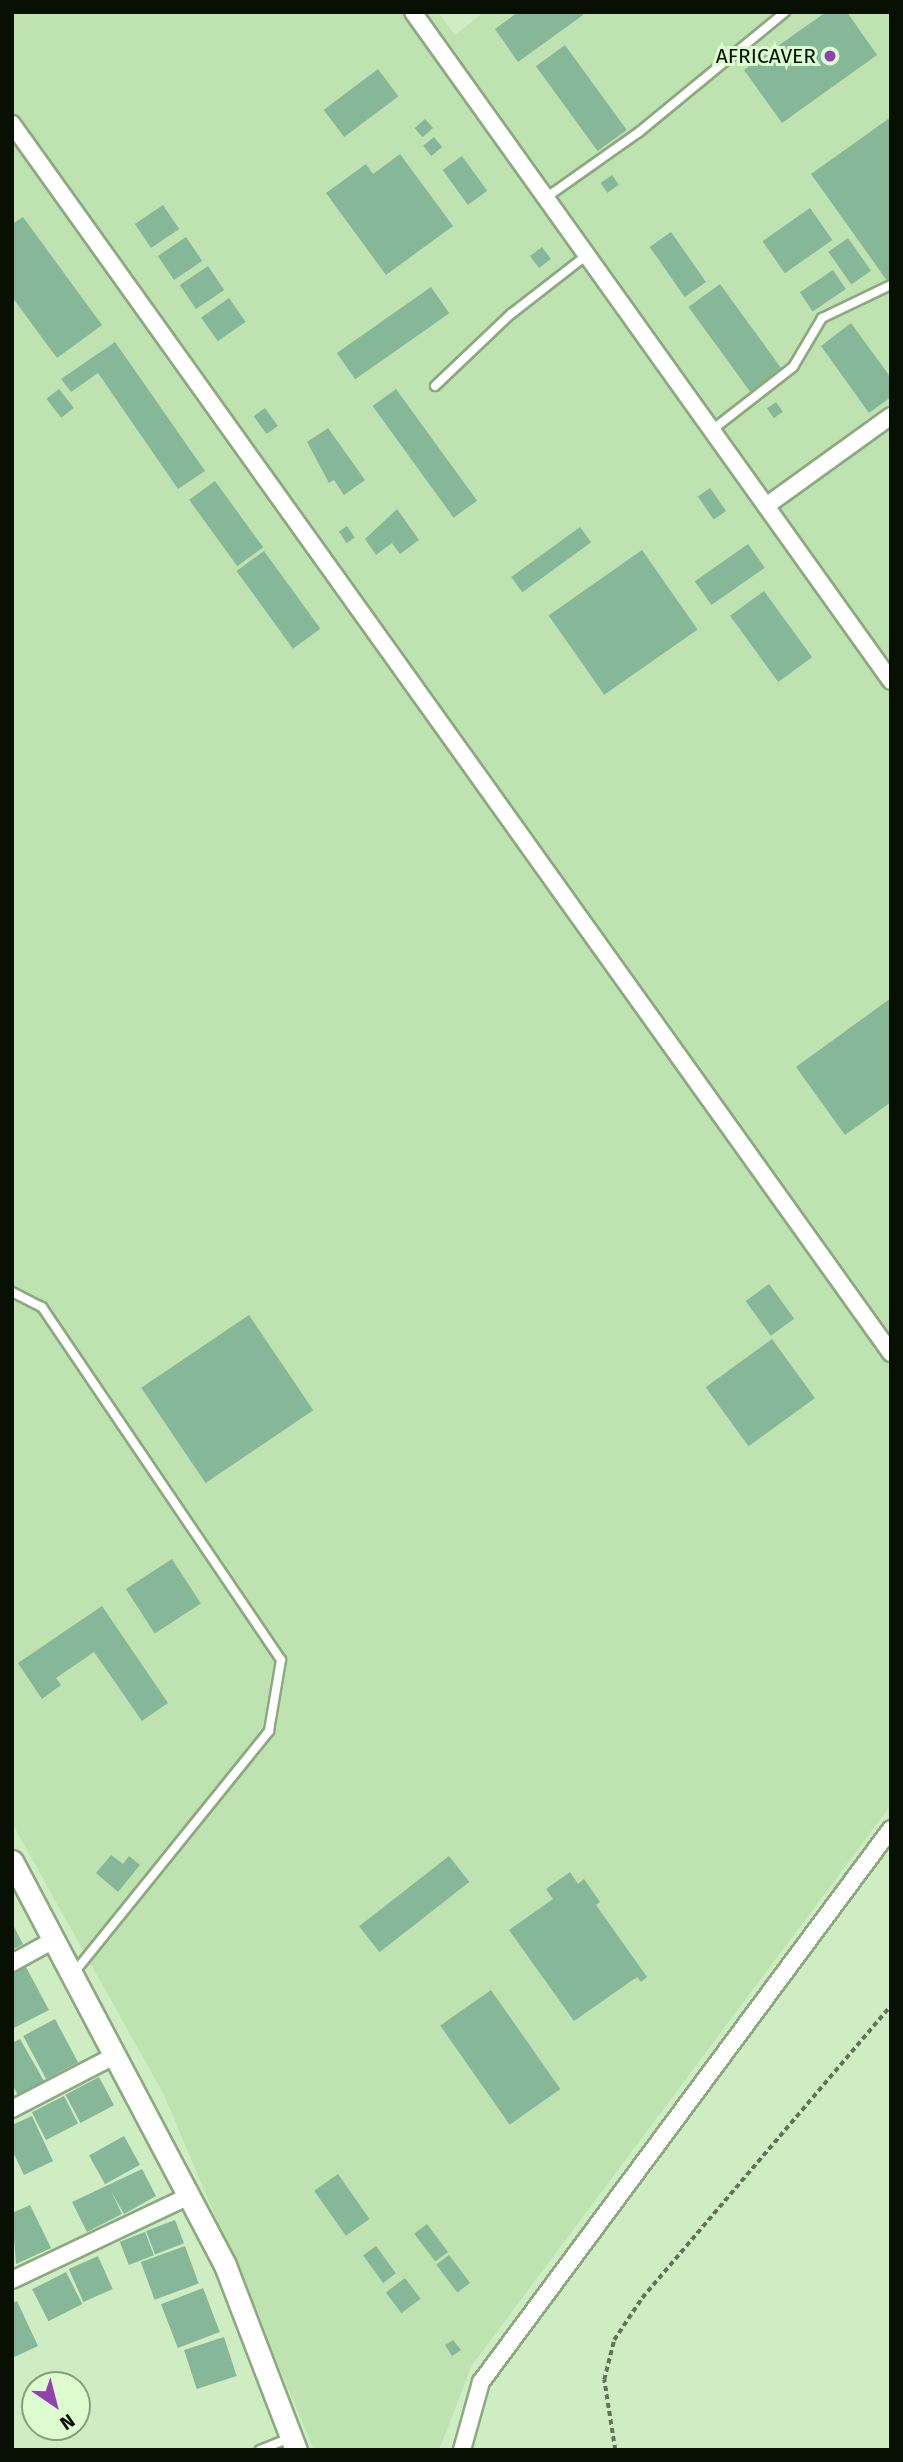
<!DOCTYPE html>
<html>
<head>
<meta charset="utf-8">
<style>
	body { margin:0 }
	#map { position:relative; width:903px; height:2462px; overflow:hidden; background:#cfedc2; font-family:"Fira Sans",sans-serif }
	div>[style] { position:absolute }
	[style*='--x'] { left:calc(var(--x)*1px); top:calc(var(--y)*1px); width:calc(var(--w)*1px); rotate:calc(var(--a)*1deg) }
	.built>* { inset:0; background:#bfe2b1 }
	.building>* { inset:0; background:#87b799; transform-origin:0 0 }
	.path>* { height:3.5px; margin-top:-1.75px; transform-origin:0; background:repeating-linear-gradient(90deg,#617459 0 5px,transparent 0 8.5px) }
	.roads { filter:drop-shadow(2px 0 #8ca980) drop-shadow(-2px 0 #8ca980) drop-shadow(0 2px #8ca980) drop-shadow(0 -2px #8ca980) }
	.lane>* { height:8px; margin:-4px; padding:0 4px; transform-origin:4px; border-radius:4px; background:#fff }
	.street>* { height:16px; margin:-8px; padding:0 8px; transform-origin:8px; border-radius:8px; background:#fff }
	.secondary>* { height:21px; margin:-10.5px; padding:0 10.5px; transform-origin:10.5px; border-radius:10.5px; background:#fff }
	.dots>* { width:19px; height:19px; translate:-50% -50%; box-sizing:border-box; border:4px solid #dcfbcf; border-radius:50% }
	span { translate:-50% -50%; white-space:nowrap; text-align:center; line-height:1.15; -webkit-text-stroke:6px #dcfbcf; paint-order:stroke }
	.poi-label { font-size:21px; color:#071003 }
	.right { translate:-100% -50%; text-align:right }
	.frame { position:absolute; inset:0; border:14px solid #071003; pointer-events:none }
	.north { position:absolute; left:21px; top:2371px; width:70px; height:70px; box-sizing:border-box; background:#dcfbcf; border:2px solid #879d7d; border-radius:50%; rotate:145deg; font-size:19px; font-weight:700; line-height:28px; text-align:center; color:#071003 }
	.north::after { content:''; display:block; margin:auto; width:24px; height:32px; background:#9441b0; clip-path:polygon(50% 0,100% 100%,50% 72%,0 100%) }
</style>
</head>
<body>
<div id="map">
	<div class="built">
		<i style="clip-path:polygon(12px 12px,438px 12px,455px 35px,484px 12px,891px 12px,891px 1805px,472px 2365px,439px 2450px,314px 2450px,164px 2095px,12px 1823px)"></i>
	</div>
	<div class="building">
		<i style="clip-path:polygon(518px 12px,581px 12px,583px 15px,518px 62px,495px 29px)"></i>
		<i style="clip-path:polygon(826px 12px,847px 12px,877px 55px,782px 123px,744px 70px)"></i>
		<i style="left:565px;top:45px;width:105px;height:36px;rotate:54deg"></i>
		<i style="left:378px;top:69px;width:34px;height:68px;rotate:53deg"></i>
		<i style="clip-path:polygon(891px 117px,891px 280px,888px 282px,811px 174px)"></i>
		<i style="left:425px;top:119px;width:12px;height:14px;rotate:48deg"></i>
		<i style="left:434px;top:137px;width:13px;height:14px;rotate:51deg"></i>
		<i style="clip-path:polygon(400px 154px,453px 226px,386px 275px,326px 193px,366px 164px,373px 174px)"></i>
		<i style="left:462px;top:156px;width:43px;height:24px;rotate:54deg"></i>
		<i style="left:612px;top:175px;width:12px;height:14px;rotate:55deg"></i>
		<i style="left:163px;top:205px;width:29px;height:34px;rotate:56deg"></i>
		<i style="left:810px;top:208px;width:39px;height:58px;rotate:55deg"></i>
		<i style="clip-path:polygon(23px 217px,102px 325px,57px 358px,12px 297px,12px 224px)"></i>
		<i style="left:671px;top:232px;width:61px;height:26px;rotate:55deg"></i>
		<i style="left:186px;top:237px;width:29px;height:34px;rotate:56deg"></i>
		<i style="left:848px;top:238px;width:40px;height:24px;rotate:55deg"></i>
		<i style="left:542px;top:247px;width:15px;height:15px;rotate:53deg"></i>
		<i style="left:208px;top:266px;width:29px;height:34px;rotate:56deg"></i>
		<i style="left:833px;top:270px;width:23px;height:40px;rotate:56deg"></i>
		<i style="left:720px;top:284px;width:105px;height:39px;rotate:54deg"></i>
		<i style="left:431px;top:287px;width:32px;height:115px;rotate:55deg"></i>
		<i style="left:229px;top:298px;width:29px;height:34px;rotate:55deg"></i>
		<i style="clip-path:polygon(851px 323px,891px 378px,891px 397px,869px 413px,821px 346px)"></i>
		<i style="clip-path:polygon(115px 342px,205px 471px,178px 489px,98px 373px,71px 392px,61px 379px)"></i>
		<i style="left:59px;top:389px;width:24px;height:16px;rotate:52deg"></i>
		<i style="left:396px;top:389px;width:138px;height:29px;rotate:54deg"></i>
		<i style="left:776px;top:402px;width:12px;height:11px;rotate:55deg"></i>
		<i style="left:265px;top:408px;width:22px;height:14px;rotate:54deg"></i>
		<i style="clip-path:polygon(328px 428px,365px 480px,344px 495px,334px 480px,329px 483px,307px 442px)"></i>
		<i style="left:215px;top:481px;width:82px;height:32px;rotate:54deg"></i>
		<i style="left:710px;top:488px;width:28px;height:15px;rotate:55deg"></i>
		<i style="clip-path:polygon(397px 509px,419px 540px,400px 554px,392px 543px,376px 555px,365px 539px)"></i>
		<i style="left:347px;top:526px;width:14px;height:10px;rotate:56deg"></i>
		<i style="left:580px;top:527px;width:19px;height:85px;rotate:54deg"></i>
		<i style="left:748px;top:544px;width:29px;height:65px;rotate:55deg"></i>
		<i style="left:642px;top:550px;width:97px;height:114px;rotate:55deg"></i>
		<i style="left:264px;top:551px;width:96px;height:34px;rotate:54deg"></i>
		<i style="left:764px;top:591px;width:82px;height:42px;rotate:54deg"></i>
		<i style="clip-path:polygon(891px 998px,891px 1102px,845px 1135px,796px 1067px)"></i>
		<i style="left:769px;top:1284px;width:43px;height:29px;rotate:54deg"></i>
		<i style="left:249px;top:1315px;width:115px;height:130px;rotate:56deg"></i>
		<i style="left:772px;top:1339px;width:73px;height:82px;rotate:54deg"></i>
		<i style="left:172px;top:1559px;width:53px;height:55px;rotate:57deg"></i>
		<i style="clip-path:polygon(102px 1606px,168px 1703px,142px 1721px,94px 1652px,56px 1678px,61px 1685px,42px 1699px,18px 1663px)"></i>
		<i style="clip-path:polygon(111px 1855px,123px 1864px,129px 1856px,140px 1865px,118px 1892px,96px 1873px)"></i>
		<i style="left:449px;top:1856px;width:33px;height:114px;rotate:52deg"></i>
		<i style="clip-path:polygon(570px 1872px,578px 1884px,584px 1879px,600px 1902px,596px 1905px,647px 1977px,641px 1982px,637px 1977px,574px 2021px,509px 1930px,553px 1899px,546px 1889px)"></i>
		<i style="clip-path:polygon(12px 1923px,23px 1944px,12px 1950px)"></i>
		<i style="clip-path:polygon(26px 1967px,49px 2010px,12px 2029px,12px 1974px)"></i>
		<i style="left:491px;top:1990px;width:121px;height:62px;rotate:55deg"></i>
		<i style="left:55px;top:2019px;width:49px;height:36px;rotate:62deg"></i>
		<i style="clip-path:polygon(20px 2039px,44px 2081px,18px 2095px,12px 2084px,12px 2043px)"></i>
		<i style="left:99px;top:2077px;width:32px;height:38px;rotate:62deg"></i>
		<i style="left:64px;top:2096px;width:31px;height:36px;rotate:63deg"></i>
		<i style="clip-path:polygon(32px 2116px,53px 2161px,24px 2175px,12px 2150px,12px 2125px)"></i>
		<i style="left:124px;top:2136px;width:33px;height:40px;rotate:61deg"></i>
		<i style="clip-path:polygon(142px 2169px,156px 2196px,124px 2214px,111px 2191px,122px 2214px,87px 2232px,72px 2202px)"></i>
		<i style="left:338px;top:2174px;width:55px;height:29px;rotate:55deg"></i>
		<i style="clip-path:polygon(30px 2205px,51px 2248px,16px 2264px,12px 2213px)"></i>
		<i style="left:175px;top:2220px;width:25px;height:31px;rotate:69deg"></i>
		<i style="left:427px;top:2224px;width:35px;height:16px;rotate:53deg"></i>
		<i style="left:145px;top:2232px;width:25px;height:27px;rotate:69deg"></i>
		<i style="left:185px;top:2246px;width:40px;height:47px;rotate:70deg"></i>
		<i style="left:376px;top:2246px;width:34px;height:16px;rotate:54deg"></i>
		<i style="left:449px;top:2255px;width:35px;height:16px;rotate:53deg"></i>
		<i style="left:98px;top:2256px;width:36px;height:32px;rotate:66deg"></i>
		<i style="left:66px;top:2272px;width:36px;height:38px;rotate:63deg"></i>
		<i style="left:405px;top:2278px;width:26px;height:24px;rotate:53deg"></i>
		<i style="left:203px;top:2288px;width:47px;height:45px;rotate:69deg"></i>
		<i style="clip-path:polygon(17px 2301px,38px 2346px,12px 2358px,12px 2303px)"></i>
		<i style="left:224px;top:2337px;width:41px;height:42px;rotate:72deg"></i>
		<i style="clip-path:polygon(453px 2340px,461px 2350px,452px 2356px,445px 2345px)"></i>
	</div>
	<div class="path">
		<i style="--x:615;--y:2450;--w:71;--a:-98.9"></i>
		<i style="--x:604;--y:2380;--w:41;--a:-76"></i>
		<i style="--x:614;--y:2340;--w:50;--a:-56.3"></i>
		<i style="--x:642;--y:2298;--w:385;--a:-49.6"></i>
	</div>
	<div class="roads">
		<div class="lane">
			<i style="--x:547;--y:197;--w:113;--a:-35.2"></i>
			<i style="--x:639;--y:132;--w:189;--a:-39.4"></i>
			<i style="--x:435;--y:386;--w:105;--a:-43.5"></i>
			<i style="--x:511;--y:314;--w:98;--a:-37.9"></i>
			<i style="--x:712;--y:430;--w:103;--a:-37.9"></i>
			<i style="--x:793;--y:367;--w:57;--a:-59.4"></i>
			<i style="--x:822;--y:318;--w:76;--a:-25.6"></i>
			<i style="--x:12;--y:1292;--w:34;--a:27"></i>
			<i style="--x:42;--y:1307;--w:426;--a:55.9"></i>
			<i style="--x:281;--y:1660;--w:72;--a:99.6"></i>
			<i style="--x:269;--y:1731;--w:312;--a:128.9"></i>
			<i style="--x:260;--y:2450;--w:31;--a:-22"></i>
		</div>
		<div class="street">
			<i style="--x:413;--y:12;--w:822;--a:54.45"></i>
			<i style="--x:12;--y:124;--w:1511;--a:54.43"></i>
			<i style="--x:766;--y:506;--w:154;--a:-35.8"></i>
			<i style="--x:12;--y:1963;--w:48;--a:-28.7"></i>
			<i style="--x:12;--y:2109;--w:117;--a:-27.4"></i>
			<i style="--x:12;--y:2280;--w:196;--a:-25.4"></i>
			<i style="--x:462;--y:2450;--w:71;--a:-74.4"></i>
			<i style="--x:481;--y:2382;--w:688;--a:-53.45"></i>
		</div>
		<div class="secondary">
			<i style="--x:12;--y:1861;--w:457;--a:62.2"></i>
			<i style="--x:225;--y:2265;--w:198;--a:69"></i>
		</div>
	</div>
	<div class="dots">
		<i style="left:830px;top:56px;background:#9441b0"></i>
	</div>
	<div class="poi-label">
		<span class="right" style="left:816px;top:56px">AFRICAVER</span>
	</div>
	<div class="frame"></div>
	<div class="north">N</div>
</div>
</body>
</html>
